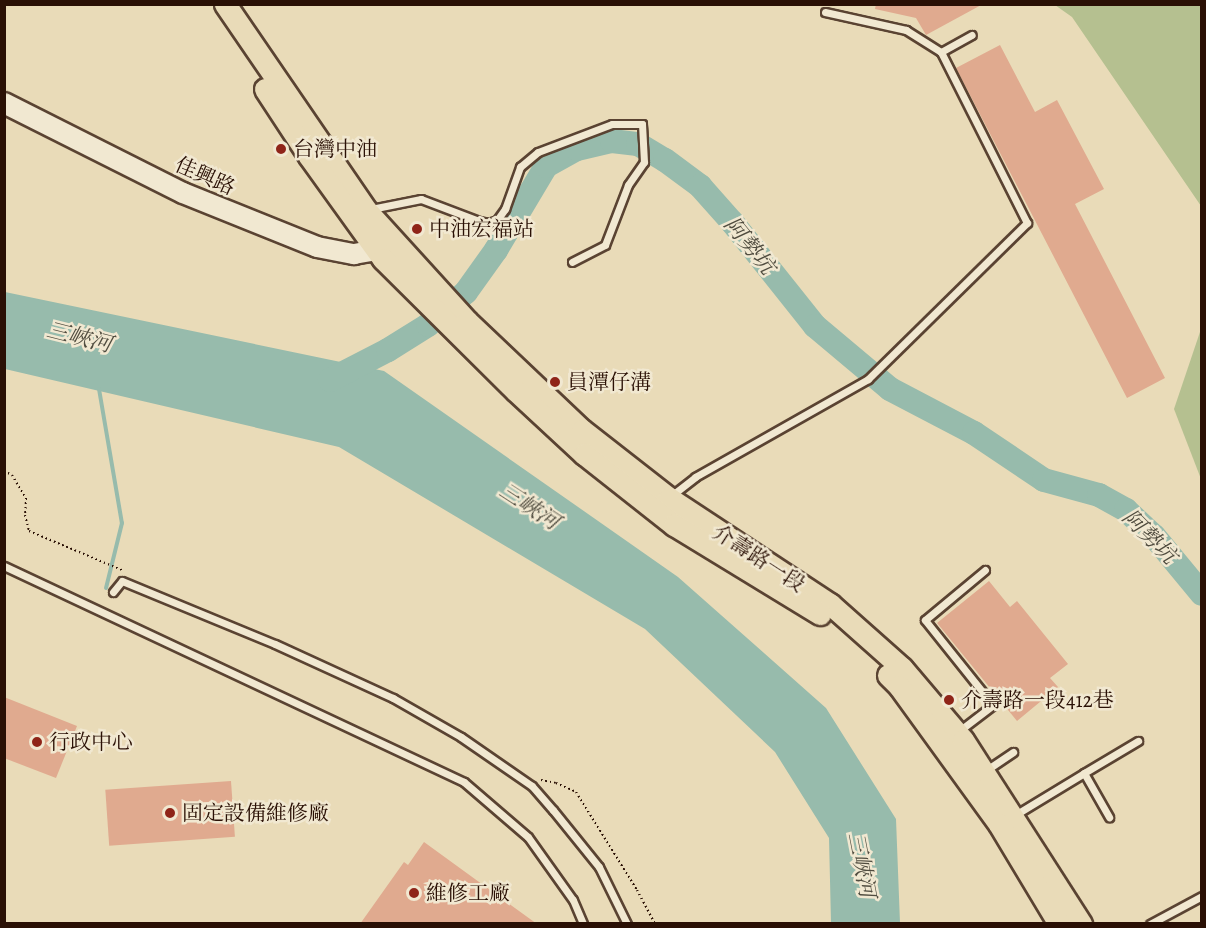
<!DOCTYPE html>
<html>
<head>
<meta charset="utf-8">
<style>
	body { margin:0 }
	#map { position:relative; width:1206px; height:928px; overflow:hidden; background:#e9dbb8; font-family:Alegreya,"Noto Serif TC",serif }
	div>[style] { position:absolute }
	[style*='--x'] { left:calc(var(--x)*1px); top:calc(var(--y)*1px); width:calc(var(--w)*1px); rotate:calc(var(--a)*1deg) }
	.green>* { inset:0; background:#b5c090 }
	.water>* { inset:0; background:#97bbac }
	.stream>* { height:4px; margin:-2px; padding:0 2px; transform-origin:2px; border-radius:2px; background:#97bbac }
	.river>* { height:24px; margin:-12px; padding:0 12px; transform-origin:12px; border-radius:12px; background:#97bbac }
	.building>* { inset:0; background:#e0aa8f; transform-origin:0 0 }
	.path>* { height:2px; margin-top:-1px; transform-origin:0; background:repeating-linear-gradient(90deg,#2a1005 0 1.5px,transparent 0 4.5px) }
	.roads { filter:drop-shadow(2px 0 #5a4332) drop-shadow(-2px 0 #5a4332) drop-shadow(0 2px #5a4332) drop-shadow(0 -2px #5a4332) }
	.lane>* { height:7px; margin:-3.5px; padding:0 3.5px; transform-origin:3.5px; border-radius:3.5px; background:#f1e8d1 }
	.secondary>* { height:20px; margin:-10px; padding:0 10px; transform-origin:10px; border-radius:10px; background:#f1e8d1 }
	.primary>* { height:21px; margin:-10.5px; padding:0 10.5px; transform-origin:10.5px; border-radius:10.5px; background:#e9dbb8 }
	.dots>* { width:16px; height:16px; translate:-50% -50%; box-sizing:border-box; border:3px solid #f1e8d1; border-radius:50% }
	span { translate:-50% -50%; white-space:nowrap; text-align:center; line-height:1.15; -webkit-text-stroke:5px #f1e8d1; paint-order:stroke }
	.poi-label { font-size:21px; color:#2a1005 }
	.left { translate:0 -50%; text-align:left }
	.street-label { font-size:21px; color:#2a1005 }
	.water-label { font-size:22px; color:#504c3f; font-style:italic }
	.frame { position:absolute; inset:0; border:6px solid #2a1005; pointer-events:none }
</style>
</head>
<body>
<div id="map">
	<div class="green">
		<i style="clip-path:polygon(1055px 5px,1201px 5px,1201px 206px,1072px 17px)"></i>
		<i style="clip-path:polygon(1201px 329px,1202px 479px,1201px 479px,1174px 409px)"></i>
	</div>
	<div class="water">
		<i style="clip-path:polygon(5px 292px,384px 371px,678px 577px,826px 708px,896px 819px,900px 923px,831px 923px,829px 838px,775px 752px,645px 629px,339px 447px,5px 369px)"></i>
	</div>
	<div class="stream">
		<i style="--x:99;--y:389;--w:136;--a:80.3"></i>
		<i style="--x:122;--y:523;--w:67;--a:103.8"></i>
	</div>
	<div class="river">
		<i style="--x:330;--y:380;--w:65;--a:-27.3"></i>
		<i style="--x:388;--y:350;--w:47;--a:-32"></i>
		<i style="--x:428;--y:325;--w:50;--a:-41"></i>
		<i style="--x:466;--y:292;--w:52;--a:-54.5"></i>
		<i style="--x:496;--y:250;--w:98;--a:-59.2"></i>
		<i style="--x:546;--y:166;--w:35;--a:-29"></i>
		<i style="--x:577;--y:149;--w:36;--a:-13"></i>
		<i style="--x:612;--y:141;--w:26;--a:7"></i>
		<i style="--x:638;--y:144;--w:31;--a:31"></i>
		<i style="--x:665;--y:160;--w:44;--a:36.6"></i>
		<i style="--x:700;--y:186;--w:48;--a:48.4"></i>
		<i style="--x:732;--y:222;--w:133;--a:51.4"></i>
		<i style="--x:815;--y:326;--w:98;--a:40"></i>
		<i style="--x:890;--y:389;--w:95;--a:27.6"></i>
		<i style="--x:974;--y:433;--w:84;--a:33.9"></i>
		<i style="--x:1044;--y:480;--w:57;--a:15.3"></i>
		<i style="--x:1099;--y:495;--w:31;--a:29"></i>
		<i style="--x:1126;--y:510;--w:38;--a:43"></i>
		<i style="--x:1154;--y:536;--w:75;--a:50.4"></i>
	</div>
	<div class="building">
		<i style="clip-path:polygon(876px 4px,983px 4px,926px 35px,916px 18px,875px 9px)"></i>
		<i style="clip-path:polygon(1000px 45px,1035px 112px,1057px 100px,1104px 189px,1075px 204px,1165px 378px,1127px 398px,956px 68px)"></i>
		<i style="clip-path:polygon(989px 581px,1010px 607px,1017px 601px,1068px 664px,1050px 678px,1058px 687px,1017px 721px,937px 623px)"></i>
		<i style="clip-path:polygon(4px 697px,77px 726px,56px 778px,4px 758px)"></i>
		<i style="left:231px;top:781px;width:56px;height:126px;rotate:86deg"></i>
		<i style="clip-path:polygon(424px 842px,537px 924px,360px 924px,404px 862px,408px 865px)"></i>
	</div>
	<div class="path">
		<i style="--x:4;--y:471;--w:9;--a:27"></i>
		<i style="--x:12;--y:475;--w:27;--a:59"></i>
		<i style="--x:26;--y:498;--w:17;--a:93"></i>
		<i style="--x:25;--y:515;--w:16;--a:76"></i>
		<i style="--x:29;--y:531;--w:103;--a:22.8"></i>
		<i style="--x:541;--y:780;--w:15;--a:11"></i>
		<i style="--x:556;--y:783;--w:22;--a:24"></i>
		<i style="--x:576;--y:792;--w:115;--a:58.1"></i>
		<i style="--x:637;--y:890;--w:38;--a:62"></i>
	</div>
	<div class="roads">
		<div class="lane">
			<i style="--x:825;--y:12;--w:83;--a:12.5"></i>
			<i style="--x:906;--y:30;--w:41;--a:32.2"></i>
			<i style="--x:371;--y:209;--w:51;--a:-11.3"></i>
			<i style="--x:421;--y:199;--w:62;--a:20.8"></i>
			<i style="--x:479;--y:221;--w:9;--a:13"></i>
			<i style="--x:488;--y:223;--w:9;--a:-18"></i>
			<i style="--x:497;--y:220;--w:14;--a:-54"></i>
			<i style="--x:505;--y:209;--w:45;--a:-70.3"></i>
			<i style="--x:520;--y:167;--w:23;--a:-40"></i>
			<i style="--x:538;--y:152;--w:79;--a:-20.7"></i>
			<i style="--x:612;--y:124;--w:30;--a:0"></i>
			<i style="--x:642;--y:124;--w:38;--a:87"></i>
			<i style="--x:644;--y:162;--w:28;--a:125"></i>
			<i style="--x:628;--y:185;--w:64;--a:111"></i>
			<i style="--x:605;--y:245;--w:37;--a:153"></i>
			<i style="--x:671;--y:496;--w:31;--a:-38"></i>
			<i style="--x:695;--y:477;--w:199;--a:-29.5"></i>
			<i style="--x:868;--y:379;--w:223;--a:-44.5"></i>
			<i style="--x:1027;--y:223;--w:191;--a:-116.7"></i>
			<i style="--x:941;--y:52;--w:35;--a:-29"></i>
			<i style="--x:4;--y:566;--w:508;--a:25.15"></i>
			<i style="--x:464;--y:782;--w:84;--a:40.7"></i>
			<i style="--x:528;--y:837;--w:77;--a:54.5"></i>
			<i style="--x:573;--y:900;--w:26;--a:67"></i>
			<i style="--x:113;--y:592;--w:14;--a:-51"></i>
			<i style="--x:122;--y:581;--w:165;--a:22.4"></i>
			<i style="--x:275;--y:644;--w:130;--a:24.6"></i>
			<i style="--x:393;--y:698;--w:78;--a:29.8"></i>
			<i style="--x:461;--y:737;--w:86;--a:34.6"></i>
			<i style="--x:532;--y:786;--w:32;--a:49"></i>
			<i style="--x:553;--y:810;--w:73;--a:51.1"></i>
			<i style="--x:599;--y:867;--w:64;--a:63.8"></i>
			<i style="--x:959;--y:731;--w:43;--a:-37.4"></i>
			<i style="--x:993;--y:705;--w:109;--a:-128.7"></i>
			<i style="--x:925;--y:620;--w:78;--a:-39.8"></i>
			<i style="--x:985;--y:771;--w:34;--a:-34"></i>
			<i style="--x:1084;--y:773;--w:63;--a:-30.7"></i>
			<i style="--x:1015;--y:815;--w:81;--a:-31.3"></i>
			<i style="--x:1084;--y:773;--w:51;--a:60.4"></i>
			<i style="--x:1150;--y:924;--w:59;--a:-28.3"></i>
		</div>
		<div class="secondary">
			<i style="--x:4;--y:103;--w:200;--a:26.7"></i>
			<i style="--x:183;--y:193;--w:144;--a:21.9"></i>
			<i style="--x:317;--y:247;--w:38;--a:11"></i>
			<i style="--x:354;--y:254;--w:22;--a:-10"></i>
			<i style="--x:376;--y:250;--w:16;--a:-50"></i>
		</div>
		<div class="primary">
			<i style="--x:225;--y:4;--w:250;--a:55.6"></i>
			<i style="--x:366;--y:210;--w:150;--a:47.7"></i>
			<i style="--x:467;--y:321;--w:158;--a:43.5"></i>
			<i style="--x:582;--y:430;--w:110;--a:38"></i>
			<i style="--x:669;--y:498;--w:193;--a:33.4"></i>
			<i style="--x:830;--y:604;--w:96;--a:41.6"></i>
			<i style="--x:902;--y:668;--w:94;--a:49.7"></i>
			<i style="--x:963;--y:740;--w:219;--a:57.3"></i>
			<i style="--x:265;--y:89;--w:80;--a:56.7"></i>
			<i style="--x:309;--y:156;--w:127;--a:54.3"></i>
			<i style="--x:383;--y:259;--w:187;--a:44.8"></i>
			<i style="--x:516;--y:391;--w:93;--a:42.8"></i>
			<i style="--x:584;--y:454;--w:115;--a:38.3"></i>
			<i style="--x:674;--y:525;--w:171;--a:31.4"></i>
			<i style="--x:888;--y:675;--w:16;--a:45"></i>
			<i style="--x:899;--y:686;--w:170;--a:54.1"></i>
			<i style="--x:999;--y:824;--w:117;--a:59"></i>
		</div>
	</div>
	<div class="dots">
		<i style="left:281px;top:149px;background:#8f2418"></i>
		<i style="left:417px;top:229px;background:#8f2418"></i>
		<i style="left:555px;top:382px;background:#8f2418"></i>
		<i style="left:949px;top:700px;background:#8f2418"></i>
		<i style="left:37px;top:742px;background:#8f2418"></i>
		<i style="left:170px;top:813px;background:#8f2418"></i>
		<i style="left:414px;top:893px;background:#8f2418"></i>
	</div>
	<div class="poi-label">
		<span class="left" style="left:293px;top:149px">台灣中油</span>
		<span class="left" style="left:429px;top:229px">中油宏福站</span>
		<span class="left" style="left:567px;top:382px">員潭仔溝</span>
		<span class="left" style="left:961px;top:700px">介壽路一段412巷</span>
		<span class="left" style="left:49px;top:742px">行政中心</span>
		<span class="left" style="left:182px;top:813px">固定設備維修廠</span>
		<span class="left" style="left:426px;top:893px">維修工廠</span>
	</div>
	<div class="street-label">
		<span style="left:205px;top:176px;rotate:24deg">佳興路</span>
		<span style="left:759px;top:558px;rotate:33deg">介壽路一段</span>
	</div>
	<div class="water-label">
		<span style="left:749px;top:246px;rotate:51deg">阿勢坑</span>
		<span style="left:79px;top:338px;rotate:14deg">三峽河</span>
		<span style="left:529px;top:507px;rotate:33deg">三峽河</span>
		<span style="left:1149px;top:537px;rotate:45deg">阿勢坑</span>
		<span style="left:861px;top:865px;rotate:79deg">三峽河</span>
	</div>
	<div class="frame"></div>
</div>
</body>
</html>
